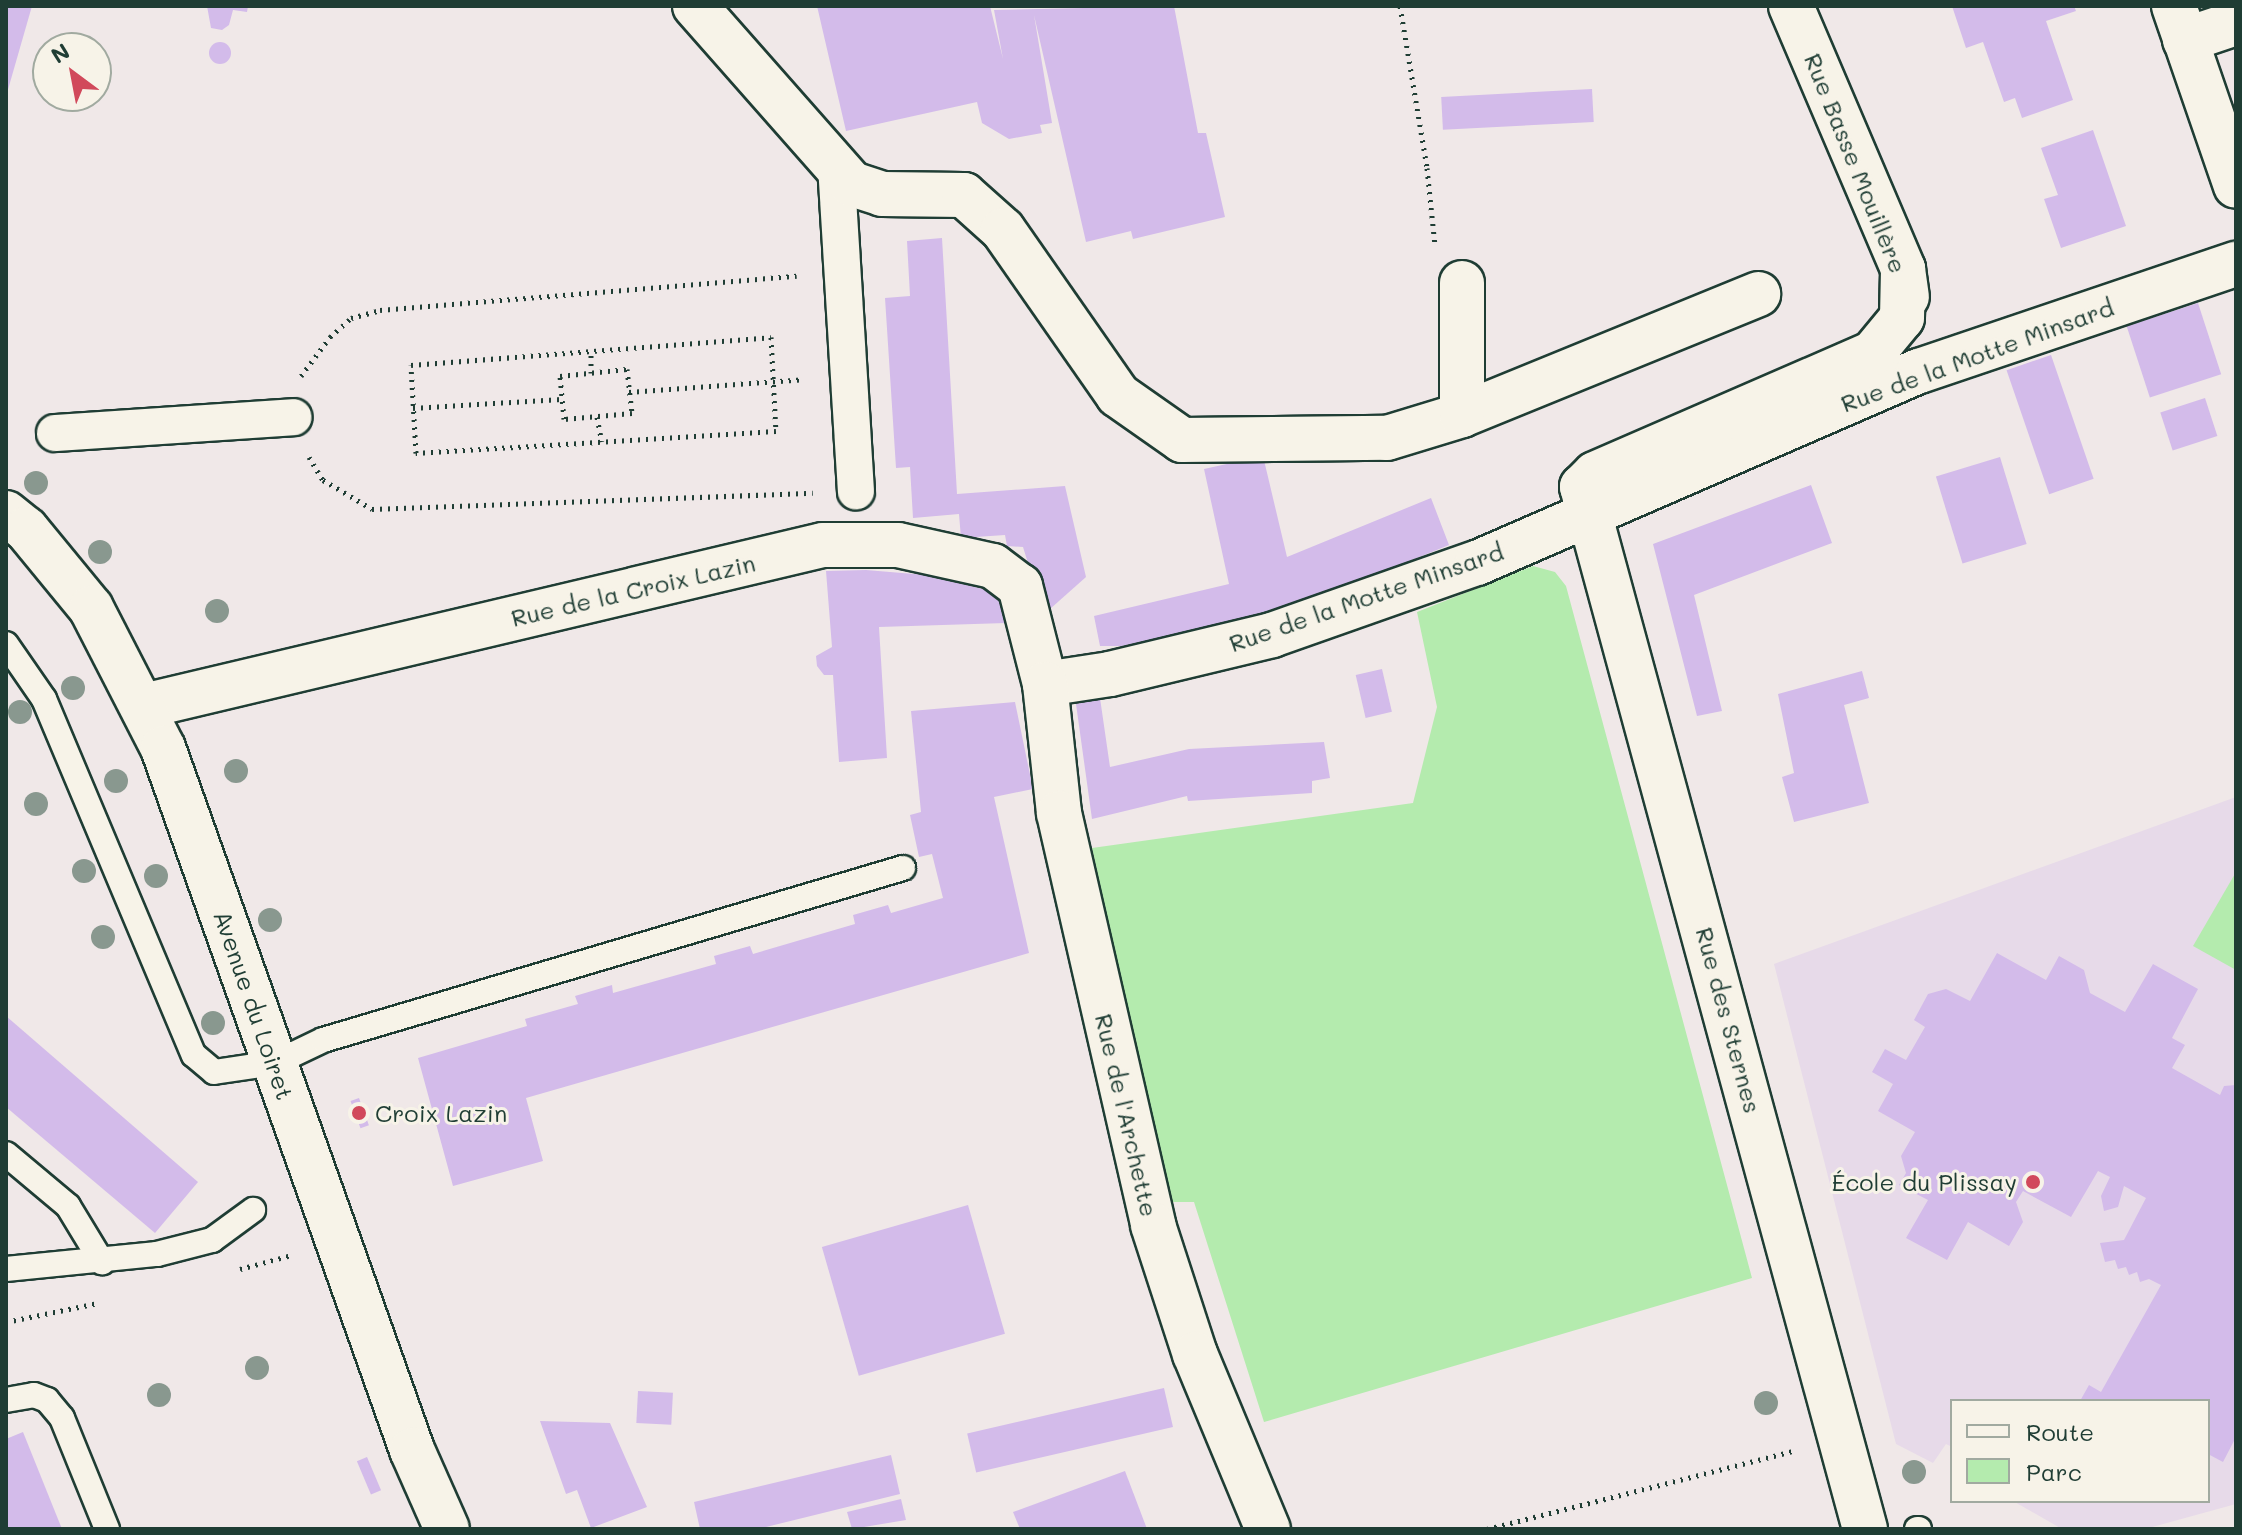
<!DOCTYPE html>
<html>
<head>
<meta charset="utf-8">
<style>
	body { margin:0 }
	#map { position:relative; width:2242px; height:1535px; overflow:hidden; background:#f0e8e8; font-family:Mali,sans-serif }
	div>[style] { position:absolute }
	[style*='--x'] { left:calc(var(--x)*1px); top:calc(var(--y)*1px); width:calc(var(--w)*1px); rotate:calc(var(--a)*1deg) }
	.built>* { inset:0; background:#e7dae9 }
	.green>* { inset:0; background:#b4ebae }
	.building>* { inset:0; background:#d3bbea; transform-origin:0 0 }
	.round { border-radius:50% }
	.path>* { height:5px; margin-top:-2.5px; transform-origin:0; background:repeating-linear-gradient(90deg,#1f3d34 0 2px,transparent 0 8px) }
	.roads { filter:drop-shadow(2px 0 #1f3d34) drop-shadow(-2px 0 #1f3d34) drop-shadow(0 2px #1f3d34) drop-shadow(0 -2px #1f3d34) }
	.service>* { height:24px; margin:-12px; padding:0 12px; transform-origin:12px; border-radius:12px; background:#f7f3e8 }
	.pedestrian>* { height:36px; margin:-18px; padding:0 18px; transform-origin:18px; border-radius:18px; background:#f7f3e8 }
	.minor>* { height:44px; margin:-22px; padding:0 22px; transform-origin:22px; border-radius:22px; background:#f7f3e8 }
	.secondary>* { height:44px; margin:-22px; padding:0 22px; transform-origin:22px; border-radius:22px; background:#f7f3e8 }
	.trees>* { width:24px; height:24px; margin:-12px; border-radius:50%; background:#89988f }
	.dots>* { width:22px; height:22px; translate:-50% -50%; box-sizing:border-box; border:4px solid #f7f3e8; border-radius:50% }
	span { translate:-50% -50%; white-space:nowrap; text-align:center; line-height:1.15; -webkit-text-stroke:6px #f7f3e8; paint-order:stroke }
	.street-label { font-size:24px; color:#1f3d34 }
	.poi-label { font-size:24px; color:#1f3d34 }
	.left { translate:0 -50%; text-align:left }
	.right { translate:-100% -50%; text-align:right }
	.frame { position:absolute; inset:0; border:8px solid #1f3d34; pointer-events:none }
	.legend { position:absolute; left:1950px; top:1399px; width:260px; height:104px; box-sizing:border-box; background:#f7f3e8; border:2px solid #a1aaa0; margin:0; padding:10px 14px; list-style:none; font-size:24px; color:#1f3d34 }
	.legend li { display:flex; align-items:center; gap:16px; height:40px }
	.legend b { width:40px; border:2px solid #a1aaa0 }
	.north { position:absolute; left:32px; top:32px; width:80px; height:80px; box-sizing:border-box; background:#f7f3e8; border:2px solid #a1aaa0; border-radius:50%; rotate:328deg; font-size:22px; font-weight:700; line-height:32px; text-align:center; color:#1f3d34 }
	.north::after { content:''; display:block; margin:auto; width:28px; height:36px; background:#d1495b; clip-path:polygon(50% 0,100% 100%,50% 72%,0 100%) }
</style>
</head>
<body>
<div id="map">
	<div class="built">
		<i style="clip-path:polygon(2236px 797px,2236px 1504px,2145px 1529px,2062px 1529px,2013px 1501px,2208px 1501px,2208px 1401px,1952px 1401px,1952px 1447px,1946px 1444px,1933px 1463px,1896px 1444px,1774px 964px)"></i>
	</div>
	<div class="green">
		<i style="clip-path:polygon(1533px 566px,1555px 572px,1566px 586px,1752px 1278px,1264px 1422px,1194px 1202px,1169px 1202px,1092px 848px,1413px 803px,1437px 707px,1417px 612px)"></i>
		<i style="clip-path:polygon(2236px 872px,2236px 970px,2193px 946px)"></i>
	</div>
	<div class="building">
		<i style="clip-path:polygon(6px 6px,32px 6px,7px 93px,6px 93px)"></i>
		<i style="clip-path:polygon(207px 6px,248px 6px,247px 12px,233px 10px,229px 25px,222px 30px,211px 28px)"></i>
		<i style="clip-path:polygon(817px 6px,990px 6px,1003px 59px,994px 10px,1174px 6px,1198px 133px,1206px 133px,1225px 217px,1133px 239px,1131px 231px,1086px 242px,1034px 15px,1052px 123px,1040px 125px,1042px 133px,1009px 139px,982px 123px,977px 102px,846px 131px)"></i>
		<i style="clip-path:polygon(1952px 6px,2074px 6px,2076px 11px,2046px 21px,2073px 100px,2022px 118px,2015px 98px,2004px 102px,1983px 42px,1966px 48px)"></i>
		<i class="round" style="left:209px;top:42px;width:22px;height:22px"></i>
		<i style="left:1592px;top:89px;width:33px;height:151px;rotate:87deg"></i>
		<i style="clip-path:polygon(2093px 130px,2126px 226px,2061px 248px,2044px 199px,2058px 195px,2041px 148px)"></i>
		<i style="clip-path:polygon(942px 238px,957px 494px,1065px 486px,1086px 577px,1050px 609px,1036px 589px,1023px 547px,1007px 546px,1005px 535px,961px 538px,959px 514px,913px 518px,910px 467px,896px 468px,885px 298px,910px 296px,907px 241px)"></i>
		<i style="left:2198px;top:303px;width:75px;height:75px;rotate:72deg"></i>
		<i style="left:2051px;top:355px;width:131px;height:47px;rotate:71deg"></i>
		<i style="left:2205px;top:398px;width:40px;height:47px;rotate:72deg"></i>
		<i style="clip-path:polygon(1263px 456px,1287px 557px,1431px 498px,1449px 545px,1321px 597px,1228px 624px,1122px 646px,1100px 646px,1094px 616px,1229px 584px,1204px 469px)"></i>
		<i style="left:2000px;top:457px;width:91px;height:67px;rotate:73deg"></i>
		<i style="clip-path:polygon(1811px 485px,1832px 543px,1694px 595px,1722px 711px,1697px 716px,1653px 544px)"></i>
		<i style="clip-path:polygon(866px 570px,926px 575px,1003px 594px,1006px 623px,879px 627px,887px 758px,839px 762px,833px 675px,824px 675px,817px 666px,816px 656px,832px 647px,826px 571px)"></i>
		<i style="left:1382px;top:669px;width:44px;height:27px;rotate:77deg"></i>
		<i style="clip-path:polygon(1862px 671px,1869px 698px,1844px 705px,1869px 803px,1794px 822px,1782px 777px,1794px 773px,1778px 694px)"></i>
		<i style="clip-path:polygon(1100px 698px,1110px 767px,1189px 749px,1324px 742px,1330px 778px,1312px 781px,1312px 793px,1188px 801px,1187px 796px,1092px 819px,1076px 704px)"></i>
		<i style="clip-path:polygon(1015px 702px,1033px 789px,994px 797px,1029px 953px,526px 1098px,543px 1161px,453px 1186px,418px 1058px,527px 1026px,525px 1019px,578px 1004px,575px 996px,612px 985px,613px 993px,716px 964px,714px 956px,750px 946px,753px 954px,855px 924px,853px 915px,888px 905px,891px 913px,943px 898px,932px 854px,919px 857px,910px 815px,921px 812px,911px 711px)"></i>
		<i style="clip-path:polygon(1997px 953px,2046px 980px,2059px 956px,2084px 970px,2090px 993px,2125px 1012px,2153px 964px,2198px 989px,2172px 1038px,2185px 1045px,2172px 1068px,2220px 1095px,2224px 1086px,2236px 1085px,2236px 1437px,2223px 1462px,2208px 1454px,2208px 1401px,2080px 1401px,2089px 1385px,2101px 1392px,2161px 1285px,2149px 1279px,2140px 1282px,2137px 1272px,2129px 1275px,2126px 1267px,2118px 1269px,2115px 1260px,2105px 1262px,2100px 1243px,2124px 1240px,2146px 1198px,2124px 1186px,2118px 1207px,2104px 1211px,2101px 1196px,2110px 1177px,2098px 1171px,2071px 1217px,2023px 1191px,2016px 1202px,2023px 1222px,2009px 1246px,1968px 1222px,1947px 1260px,1906px 1238px,1928px 1200px,1899px 1185px,1906px 1173px,1901px 1156px,1915px 1132px,1878px 1111px,1893px 1084px,1872px 1072px,1885px 1049px,1906px 1060px,1925px 1027px,1914px 1020px,1928px 994px,1946px 989px,1970px 1001px)"></i>
		<i style="clip-path:polygon(6px 1016px,198px 1182px,155px 1233px,6px 1107px)"></i>
		<i style="left:359px;top:1098px;width:29px;height:9px;rotate:70deg"></i>
		<i style="left:968px;top:1205px;width:134px;height:152px;rotate:74deg"></i>
		<i style="left:1164px;top:1388px;width:40px;height:202px;rotate:77deg"></i>
		<i style="left:638px;top:1391px;width:35px;height:32px;rotate:3deg"></i>
		<i style="clip-path:polygon(540px 1421px,610px 1423px,647px 1507px,591px 1528px,577px 1490px,566px 1494px)"></i>
		<i style="clip-path:polygon(23px 1432px,62px 1529px,6px 1529px,6px 1439px)"></i>
		<i style="clip-path:polygon(891px 1455px,900px 1494px,758px 1529px,700px 1529px,694px 1502px)"></i>
		<i style="left:367px;top:1457px;width:36px;height:11px;rotate:67deg"></i>
		<i style="clip-path:polygon(1125px 1471px,1147px 1529px,1020px 1529px,1013px 1512px)"></i>
		<i style="clip-path:polygon(901px 1499px,906px 1520px,852px 1529px,847px 1512px)"></i>
	</div>
	<div class="path">
		<i style="--x:1400;--y:6;--w:164;--a:80.5"></i>
		<i style="--x:1427;--y:168;--w:77;--a:84.1"></i>
		<i style="--x:771;--y:337;--w:94;--a:87"></i>
		<i style="--x:776;--y:431;--w:361;--a:176.5"></i>
		<i style="--x:416;--y:453;--w:88;--a:-93.3"></i>
		<i style="--x:411;--y:365;--w:361;--a:-4.4"></i>
		<i style="--x:627;--y:369;--w:44;--a:83.5"></i>
		<i style="--x:632;--y:413;--w:68;--a:175"></i>
		<i style="--x:564;--y:419;--w:43;--a:-95.3"></i>
		<i style="--x:560;--y:376;--w:67;--a:-6"></i>
		<i style="--x:591;--y:373;--w:22;--a:-90"></i>
		<i style="--x:301;--y:376;--w:49;--a:-53.4"></i>
		<i style="--x:330;--y:337;--w:28;--a:-42"></i>
		<i style="--x:351;--y:318;--w:30;--a:-15"></i>
		<i style="--x:380;--y:310;--w:418;--a:-4.7"></i>
		<i style="--x:629;--y:392;--w:175;--a:-4.2"></i>
		<i style="--x:413;--y:408;--w:149;--a:-3.5"></i>
		<i style="--x:597;--y:417;--w:25;--a:79"></i>
		<i style="--x:309;--y:457;--w:27;--a:59"></i>
		<i style="--x:323;--y:480;--w:57;--a:30.6"></i>
		<i style="--x:372;--y:509;--w:441;--a:-2.1"></i>
		<i style="--x:240;--y:1269;--w:54;--a:-15.1"></i>
		<i style="--x:6;--y:1322;--w:94;--a:-11.7"></i>
		<i style="--x:1487;--y:1529;--w:316;--a:-14.3"></i>
	</div>
	<div class="roads">
		<div class="service">
			<i style="--x:6;--y:644;--w:67;--a:55.4"></i>
			<i style="--x:44;--y:699;--w:386;--a:67.2"></i>
			<i style="--x:194;--y:1055;--w:26;--a:40"></i>
			<i style="--x:214;--y:1072;--w:62;--a:-8.4"></i>
			<i style="--x:275;--y:1063;--w:53;--a:-25.6"></i>
			<i style="--x:323;--y:1040;--w:605;--a:-16.52"></i>
			<i style="--x:6;--y:1154;--w:81;--a:40"></i>
			<i style="--x:68;--y:1206;--w:66;--a:58.7"></i>
			<i style="--x:6;--y:1269;--w:152;--a:-5.7"></i>
			<i style="--x:157;--y:1254;--w:57;--a:-14.3"></i>
			<i style="--x:212;--y:1240;--w:51;--a:-36.2"></i>
			<i style="--x:6;--y:1400;--w:28;--a:-10"></i>
			<i style="--x:34;--y:1395;--w:14;--a:21"></i>
			<i style="--x:47;--y:1400;--w:23;--a:50"></i>
			<i style="--x:62;--y:1418;--w:120;--a:67.9"></i>
			<i style="--x:1917;--y:1529;--w:2;--a:0"></i>
		</div>
		<div class="pedestrian">
			<i style="--x:836;--y:165;--w:327;--a:86.5"></i>
			<i style="--x:55;--y:433;--w:239;--a:-3.8"></i>
		</div>
		<div class="minor">
			<i style="--x:695;--y:6;--w:237;--a:48.6"></i>
			<i style="--x:852;--y:184;--w:32;--a:18"></i>
			<i style="--x:882;--y:194;--w:82;--a:0.7"></i>
			<i style="--x:964;--y:195;--w:52;--a:41.9"></i>
			<i style="--x:1003;--y:230;--w:201;--a:55.1"></i>
			<i style="--x:1118;--y:395;--w:78;--a:35.1"></i>
			<i style="--x:1182;--y:440;--w:205;--a:-0.6"></i>
			<i style="--x:1387;--y:438;--w:78;--a:-17"></i>
			<i style="--x:1462;--y:415;--w:320;--a:-22.2"></i>
			<i style="--x:1791;--y:6;--w:286;--a:66.9"></i>
			<i style="--x:1903;--y:269;--w:28;--a:82"></i>
			<i style="--x:2174;--y:6;--w:190;--a:71"></i>
			<i style="--x:2185;--y:40;--w:54;--a:-18.4"></i>
			<i style="--x:1462;--y:283;--w:132;--a:90"></i>
			<i style="--x:1045;--y:684;--w:66;--a:-8.7"></i>
			<i style="--x:1110;--y:674;--w:167;--a:-13.5"></i>
			<i style="--x:1272;--y:635;--w:217;--a:-19.4"></i>
			<i style="--x:1477;--y:563;--w:482;--a:-23.5"></i>
			<i style="--x:1919;--y:371;--w:335;--a:-18.7"></i>
			<i style="--x:144;--y:706;--w:698;--a:-13.34"></i>
			<i style="--x:823;--y:545;--w:75;--a:0"></i>
			<i style="--x:898;--y:545;--w:97;--a:12.5"></i>
			<i style="--x:993;--y:566;--w:34;--a:37"></i>
			<i style="--x:1020;--y:586;--w:101;--a:75.7"></i>
			<i style="--x:1045;--y:684;--w:130;--a:83.8"></i>
			<i style="--x:1059;--y:813;--w:423;--a:77.1"></i>
			<i style="--x:1153;--y:1225;--w:136;--a:72"></i>
			<i style="--x:1195;--y:1354;--w:190;--a:67.4"></i>
			<i style="--x:1865;--y:1529;--w:1080;--a:-105.19"></i>
			<i style="--x:1582;--y:487;--w:18;--a:-45"></i>
			<i style="--x:1595;--y:474;--w:303;--a:-23.5"></i>
			<i style="--x:1873;--y:353;--w:45;--a:-50.4"></i>
			<i style="--x:1902;--y:318;--w:49;--a:-88.8"></i>
		</div>
		<div class="secondary">
			<i style="--x:6;--y:513;--w:26;--a:39"></i>
			<i style="--x:26;--y:529;--w:102;--a:50.6"></i>
			<i style="--x:91;--y:608;--w:157;--a:62.8"></i>
			<i style="--x:163;--y:748;--w:745;--a:70.47"></i>
			<i style="--x:412;--y:1450;--w:86;--a:66.1"></i>
		</div>
	</div>
	<div class="trees">
		<i style="left:36px;top:483px"></i>
		<i style="left:100px;top:552px"></i>
		<i style="left:217px;top:611px"></i>
		<i style="left:73px;top:688px"></i>
		<i style="left:20px;top:712px"></i>
		<i style="left:236px;top:771px"></i>
		<i style="left:116px;top:781px"></i>
		<i style="left:36px;top:804px"></i>
		<i style="left:84px;top:871px"></i>
		<i style="left:156px;top:876px"></i>
		<i style="left:270px;top:920px"></i>
		<i style="left:103px;top:937px"></i>
		<i style="left:213px;top:1023px"></i>
		<i style="left:257px;top:1368px"></i>
		<i style="left:159px;top:1395px"></i>
		<i style="left:1766px;top:1403px"></i>
		<i style="left:1914px;top:1472px"></i>
	</div>
	<div class="dots">
		<i style="left:359px;top:1113px;background:#d1495b"></i>
		<i style="left:2033px;top:1182px;background:#d1495b"></i>
	</div>
	<div class="street-label">
		<span style="left:1856px;top:163px;rotate:68deg">Rue Basse Mouillère</span>
		<span style="left:1977px;top:355px;rotate:-20deg">Rue de la Motte Minsard</span>
		<span style="left:633px;top:590px;rotate:-13deg">Rue de la Croix Lazin</span>
		<span style="left:1366px;top:597px;rotate:-19deg">Rue de la Motte Minsard</span>
		<span style="left:254px;top:1005px;rotate:71deg">Avenue du Loiret</span>
		<span style="left:1729px;top:1020px;rotate:75deg">Rue des Sternes</span>
		<span style="left:1127px;top:1115px;rotate:77deg">Rue de l'Archette</span>
	</div>
	<div class="poi-label">
		<span class="left" style="left:375px;top:1113px">Croix Lazin</span>
		<span class="right" style="left:2017px;top:1182px">École du Plissay</span>
	</div>
	<div class="frame"></div>
	<ul class="legend">
	<li><b style="height:10px;background:#f7f3e8"></b>Route</li>
	<li><b style="height:22px;background:#b4ebae"></b>Parc</li>
	</ul>
	<div class="north">N</div>
</div>
</body>
</html>
